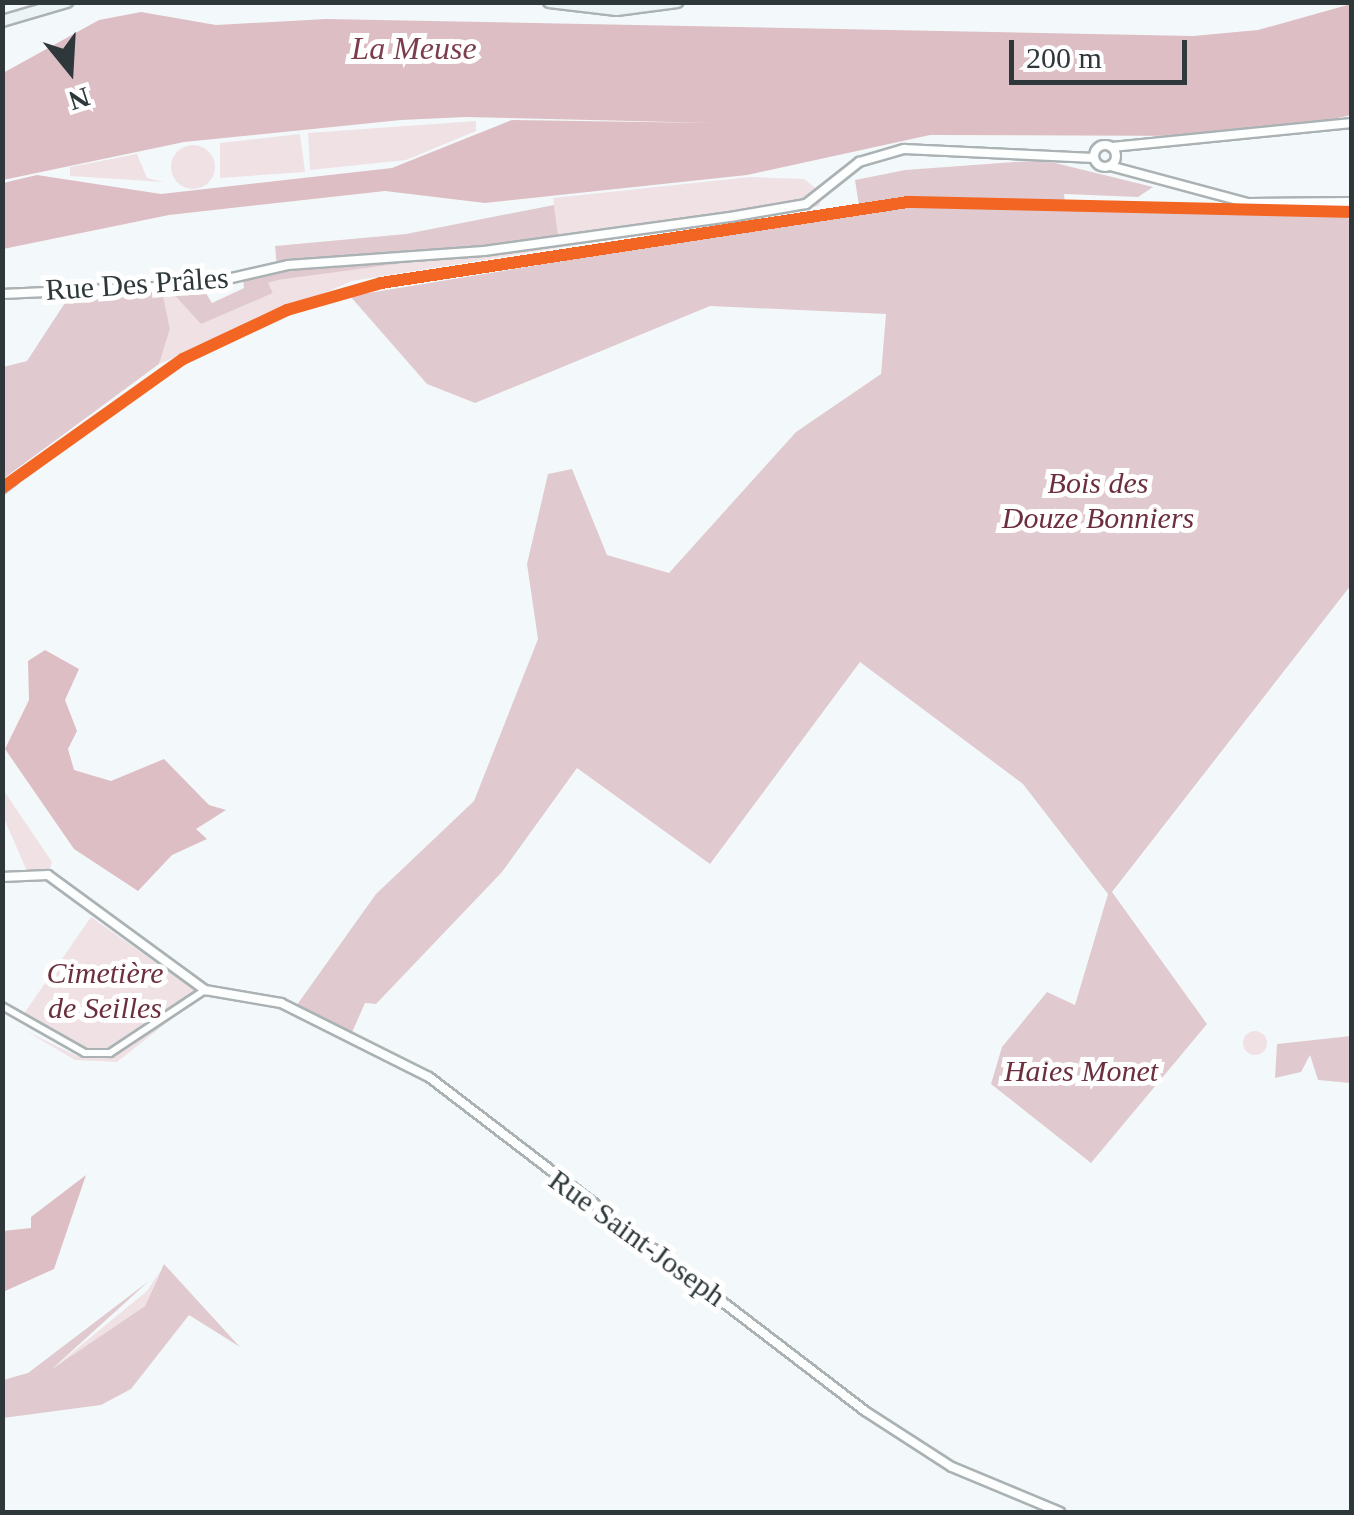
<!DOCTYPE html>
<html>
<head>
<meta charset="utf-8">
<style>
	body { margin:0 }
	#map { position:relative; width:1354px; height:1515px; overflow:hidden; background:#f3f9fa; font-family:Georgia,serif }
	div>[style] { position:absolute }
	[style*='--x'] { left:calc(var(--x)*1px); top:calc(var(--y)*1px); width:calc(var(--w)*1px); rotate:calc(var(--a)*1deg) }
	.green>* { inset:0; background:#f0e1e5 }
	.round { border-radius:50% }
	.forest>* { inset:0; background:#e0cacf }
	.water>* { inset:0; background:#ddbec4 }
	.roads { filter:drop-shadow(2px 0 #aab2b4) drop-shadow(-2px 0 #aab2b4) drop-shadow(0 2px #aab2b4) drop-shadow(0 -2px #aab2b4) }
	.minor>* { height:6px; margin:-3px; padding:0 3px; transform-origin:3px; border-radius:3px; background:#fdfefe }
	.tertiary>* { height:8px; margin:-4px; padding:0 4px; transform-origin:4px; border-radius:4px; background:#fdfefe }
	.tertiary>.ring { margin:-4px; padding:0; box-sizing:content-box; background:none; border:8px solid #fdfefe; border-radius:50% }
	.primary>* { height:10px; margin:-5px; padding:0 5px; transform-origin:5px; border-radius:5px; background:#ecf4f6 }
	.rail>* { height:2.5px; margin-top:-1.25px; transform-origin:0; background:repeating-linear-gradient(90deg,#cacccd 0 20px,transparent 0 30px) }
	.rail-1>* { height:12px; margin:-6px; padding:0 6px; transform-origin:6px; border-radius:6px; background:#f26522 }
	span { translate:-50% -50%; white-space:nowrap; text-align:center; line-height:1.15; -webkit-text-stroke:10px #fff; paint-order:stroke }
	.street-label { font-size:30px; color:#2e383b }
	.park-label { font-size:30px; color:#6b2f3e; font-style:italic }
	.water-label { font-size:32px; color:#7c3e4c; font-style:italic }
	.frame { position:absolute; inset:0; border:5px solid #2e383b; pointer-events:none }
	.north { position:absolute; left:20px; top:20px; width:100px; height:100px; -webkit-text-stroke:8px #fff; paint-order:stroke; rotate:162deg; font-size:28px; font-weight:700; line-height:40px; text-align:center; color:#2e383b }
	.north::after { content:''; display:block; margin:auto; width:35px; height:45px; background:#2e383b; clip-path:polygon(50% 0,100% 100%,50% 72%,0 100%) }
	.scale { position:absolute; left:1009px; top:40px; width:178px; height:45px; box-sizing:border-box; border:5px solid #2e383b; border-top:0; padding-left:12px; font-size:30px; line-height:35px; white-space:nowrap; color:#2e383b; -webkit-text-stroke:8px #fff; paint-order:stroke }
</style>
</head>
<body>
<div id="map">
	<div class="green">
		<i style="clip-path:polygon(476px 121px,476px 131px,406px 160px,310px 170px,308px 133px)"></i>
		<i style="clip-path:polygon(300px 134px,305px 172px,220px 178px,220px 143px)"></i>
		<i class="round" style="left:171px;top:145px;width:44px;height:44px"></i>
		<i style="clip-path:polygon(137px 154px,147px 178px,164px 182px,70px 176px,70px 167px)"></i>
		<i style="clip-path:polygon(750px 177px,804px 179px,823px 194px,819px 206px,352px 281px,159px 364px,170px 329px,163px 297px,140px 296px,142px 285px,166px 286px,201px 323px,273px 293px,267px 283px,278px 280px,559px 241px,553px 198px)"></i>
		<i style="clip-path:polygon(2px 788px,52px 862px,48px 875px,29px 876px,3px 816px)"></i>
		<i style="clip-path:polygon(91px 917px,198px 992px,111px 1051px,89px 1052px,23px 1015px)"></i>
		<i style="clip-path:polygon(204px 993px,117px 1062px,75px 1060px,26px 1031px,77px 1056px,107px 1058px)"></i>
		<i class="round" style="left:1243px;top:1031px;width:24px;height:24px"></i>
		<i style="clip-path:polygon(160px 1271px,145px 1306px,51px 1370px,147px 1291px)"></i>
	</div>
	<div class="forest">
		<i style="clip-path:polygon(1043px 160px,1153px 187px,1138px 197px,1064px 194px,1065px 203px,1347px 216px,1352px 225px,1351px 585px,1112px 892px,1207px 1024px,1091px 1163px,991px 1084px,1002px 1047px,1047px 992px,1075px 1005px,1108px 894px,1023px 784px,860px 662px,710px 864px,577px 768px,502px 872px,376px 1004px,365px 1003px,350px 1037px,294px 1009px,376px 894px,474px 801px,538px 639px,527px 564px,548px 474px,572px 469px,607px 555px,669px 573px,796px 432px,881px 374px,886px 314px,710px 306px,475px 403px,427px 384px,350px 296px,860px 212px,855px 180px,905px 170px)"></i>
		<i style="clip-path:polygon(554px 205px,559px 242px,278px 280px,268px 283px,273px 293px,201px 324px,166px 286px,202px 287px,212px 303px,244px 288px,243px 278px,277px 268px,275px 246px,406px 234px)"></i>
		<i style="clip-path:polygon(141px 290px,163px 296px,170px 329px,159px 364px,3px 479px,3px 367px,27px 361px,72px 292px)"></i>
		<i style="clip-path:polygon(1351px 1036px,1351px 1083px,1318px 1080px,1310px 1055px,1301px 1072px,1275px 1078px,1277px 1044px)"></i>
		<i style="clip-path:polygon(164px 1264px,240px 1347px,189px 1315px,131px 1389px,101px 1405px,3px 1418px,3px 1380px,28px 1373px,149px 1281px,52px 1369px,145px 1306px)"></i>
	</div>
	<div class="water">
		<i style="clip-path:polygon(1351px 4px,1351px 115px,1307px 125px,1207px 136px,930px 135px,747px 175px,485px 203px,385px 191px,169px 215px,3px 249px,3px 183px,37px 175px,161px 194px,392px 168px,512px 120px,714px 123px,466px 117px,401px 120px,184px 142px,3px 180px,3px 73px,99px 20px,141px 12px,216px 25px,326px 19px,1193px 36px,1258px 30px)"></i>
		<i style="clip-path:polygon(45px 650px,79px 669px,65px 700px,77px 731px,68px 749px,74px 770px,111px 781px,164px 759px,209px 805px,226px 810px,196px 829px,207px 839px,172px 855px,138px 891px,74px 849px,5px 749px,29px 700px,28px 661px)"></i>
		<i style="clip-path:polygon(86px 1175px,54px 1269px,3px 1292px,3px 1231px,31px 1228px,31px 1217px)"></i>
	</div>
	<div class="roads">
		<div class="minor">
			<i style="--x:2;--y:1006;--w:95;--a:29.5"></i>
			<i style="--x:85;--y:1053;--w:25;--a:0"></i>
			<i style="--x:110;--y:1053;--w:114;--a:-33.6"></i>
		</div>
		<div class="tertiary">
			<i class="ring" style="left:1094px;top:145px;width:14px;height:14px"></i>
			<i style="--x:1112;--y:147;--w:241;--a:-5.7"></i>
			<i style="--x:1110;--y:166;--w:143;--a:15"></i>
			<i style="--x:1248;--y:203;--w:104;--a:-0.6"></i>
			<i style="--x:2;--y:294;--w:199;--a:-2.6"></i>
			<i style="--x:201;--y:285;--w:89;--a:-12.9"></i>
			<i style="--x:288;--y:265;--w:196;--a:-4.1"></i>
			<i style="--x:484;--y:251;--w:248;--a:-7.9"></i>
			<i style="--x:730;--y:217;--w:77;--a:-9.7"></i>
			<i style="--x:806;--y:204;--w:68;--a:-38.4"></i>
			<i style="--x:859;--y:162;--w:47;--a:-16.1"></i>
			<i style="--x:904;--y:149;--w:190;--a:2.7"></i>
			<i style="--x:2;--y:877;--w:46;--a:-2.5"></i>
			<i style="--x:48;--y:875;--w:195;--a:36.2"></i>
			<i style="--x:205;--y:990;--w:77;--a:9.7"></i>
			<i style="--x:281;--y:1003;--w:165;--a:26.6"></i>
			<i style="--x:429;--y:1077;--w:549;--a:37.45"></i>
			<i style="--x:865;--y:1411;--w:103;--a:32.8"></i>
			<i style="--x:952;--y:1467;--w:117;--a:22.6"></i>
		</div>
		<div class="primary">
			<i style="--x:549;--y:2;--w:68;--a:6.7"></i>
			<i style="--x:617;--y:10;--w:61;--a:-7.6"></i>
			<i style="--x:2;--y:21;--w:68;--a:-16.3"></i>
		</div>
	</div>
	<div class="rail">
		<i style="--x:2;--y:495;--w:157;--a:-38.3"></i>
	</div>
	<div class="rail-1">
		<i style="--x:2;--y:488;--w:222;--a:-35.5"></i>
		<i style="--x:183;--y:359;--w:115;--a:-25.2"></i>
		<i style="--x:287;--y:310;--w:98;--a:-16"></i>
		<i style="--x:381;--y:283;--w:533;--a:-8.74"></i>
		<i style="--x:908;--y:202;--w:444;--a:1.3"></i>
	</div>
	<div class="street-label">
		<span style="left:137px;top:284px;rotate:-4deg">Rue Des Prâles</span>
		<span style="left:637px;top:1238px;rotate:36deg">Rue Saint-Joseph</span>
	</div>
	<div class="park-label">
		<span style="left:1098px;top:500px">Bois des<br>Douze Bonniers</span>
		<span style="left:105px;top:990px">Cimetière<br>de Seilles</span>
		<span style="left:1081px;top:1071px">Haies Monet</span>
	</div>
	<div class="water-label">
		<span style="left:414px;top:48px">La Meuse</span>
	</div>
	<div class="frame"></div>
	<div class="north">N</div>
	<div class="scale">200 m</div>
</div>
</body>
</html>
